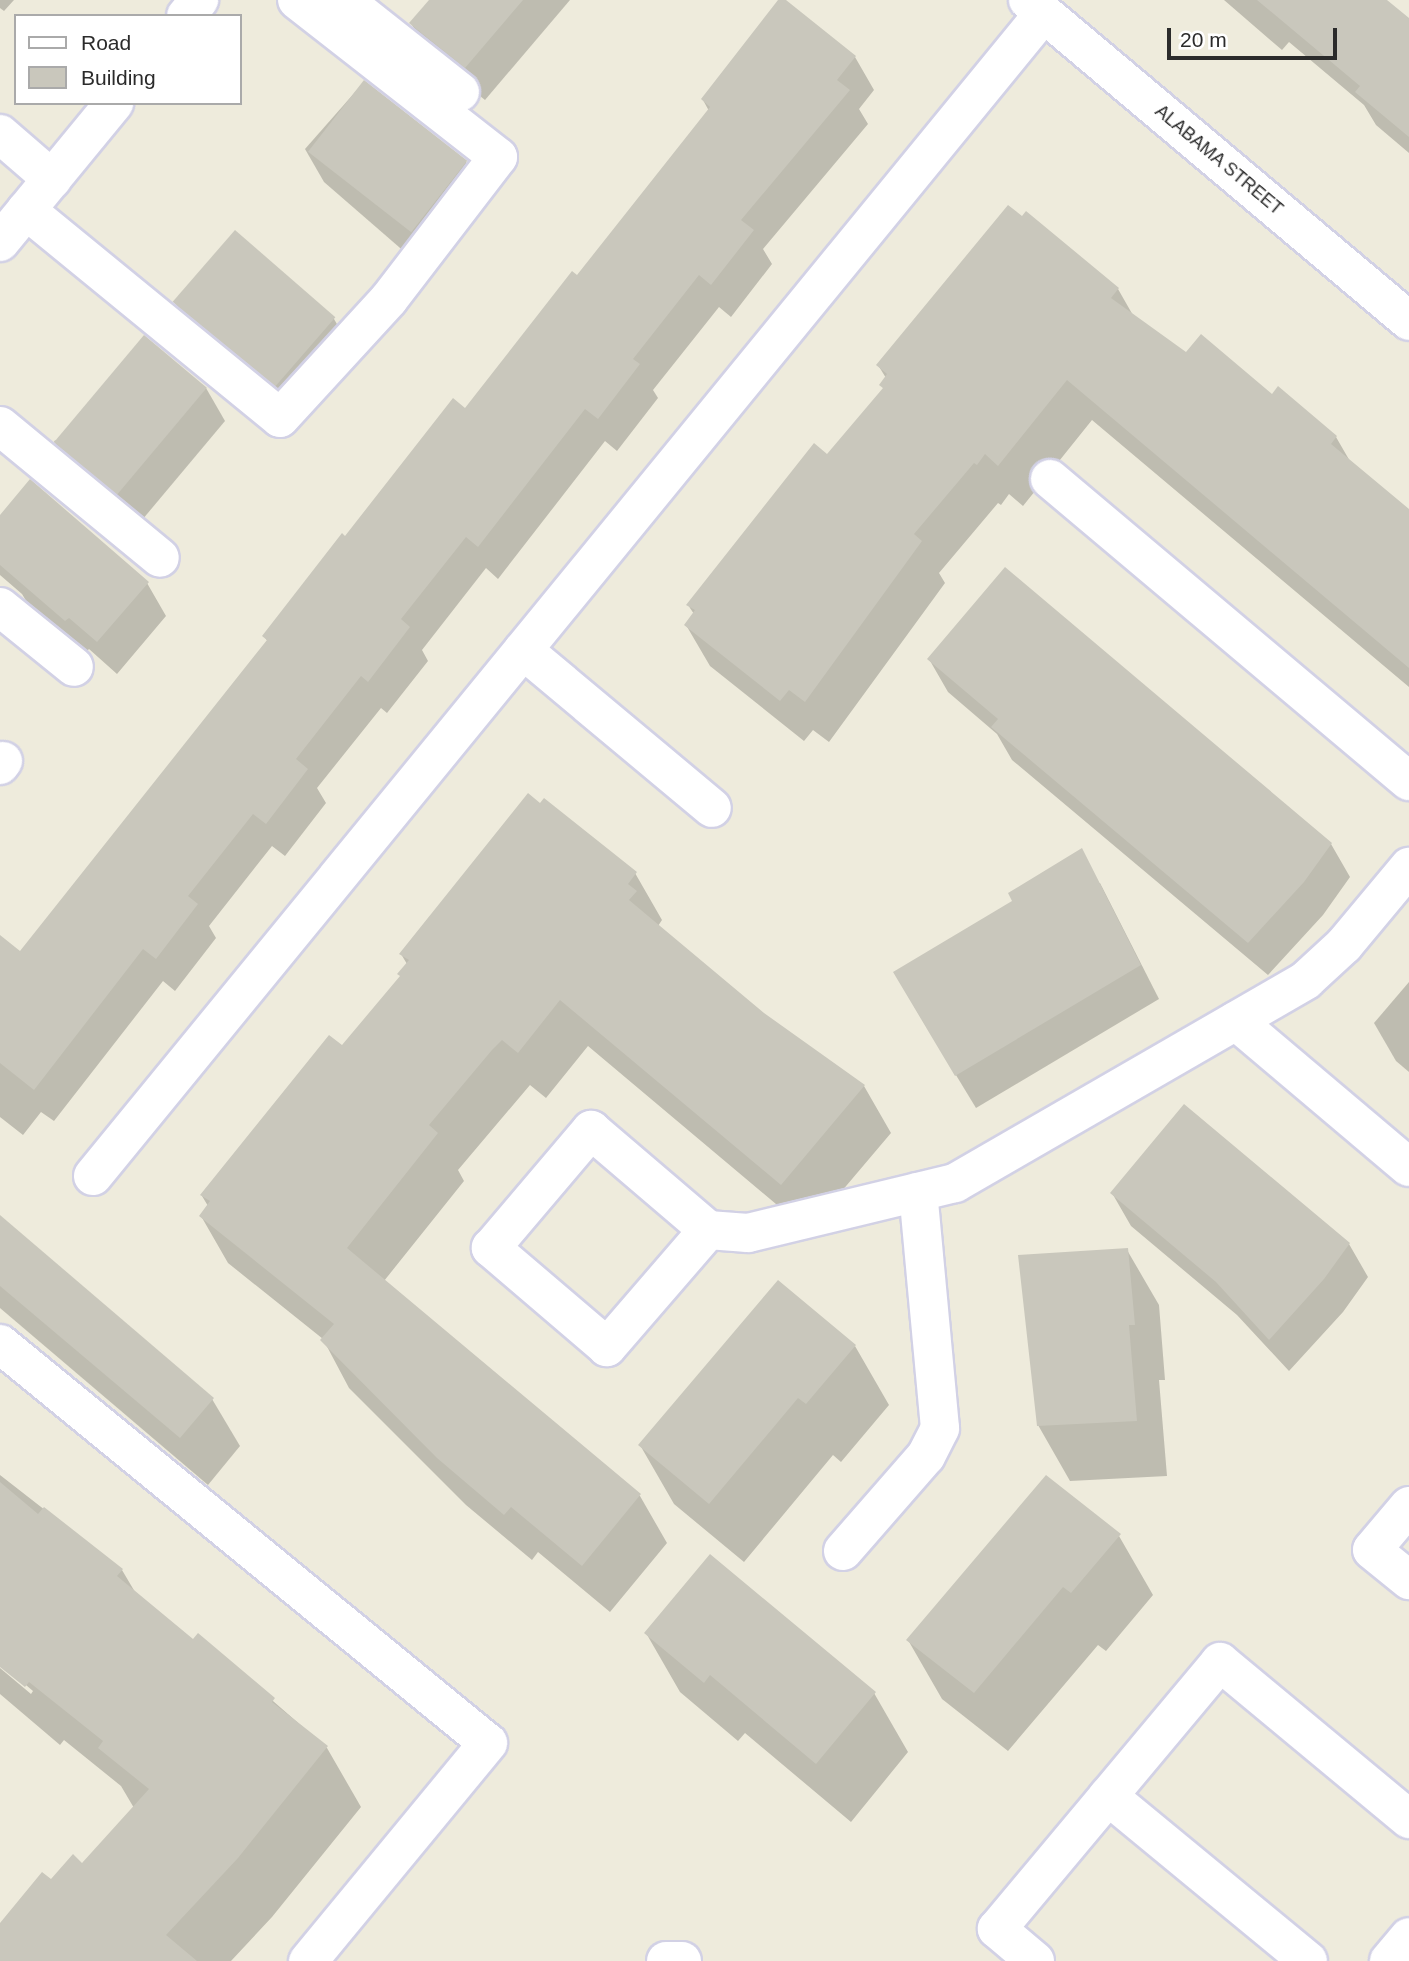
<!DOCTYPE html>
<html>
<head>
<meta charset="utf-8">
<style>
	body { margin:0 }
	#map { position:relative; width:1409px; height:1961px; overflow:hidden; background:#eeebdc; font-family:Helvetica,sans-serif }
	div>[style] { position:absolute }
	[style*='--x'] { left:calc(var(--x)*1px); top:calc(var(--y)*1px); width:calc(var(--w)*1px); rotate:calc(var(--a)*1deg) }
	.shadow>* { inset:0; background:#0003 }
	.building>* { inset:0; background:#c9c7bc; transform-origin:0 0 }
	.roads { filter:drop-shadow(2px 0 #d2d1e5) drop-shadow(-2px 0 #d2d1e5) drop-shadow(0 2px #d2d1e5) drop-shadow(0 -2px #d2d1e5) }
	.minor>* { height:38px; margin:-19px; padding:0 19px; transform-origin:19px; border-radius:19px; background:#fff }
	span { translate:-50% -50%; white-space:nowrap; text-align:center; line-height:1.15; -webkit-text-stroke:7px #fff; paint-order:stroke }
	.street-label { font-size:18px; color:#2b2b2b }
	.legend { position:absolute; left:14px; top:14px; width:228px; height:91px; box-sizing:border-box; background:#fff; border:2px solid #aaa; margin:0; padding:9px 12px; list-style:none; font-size:21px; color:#2b2b2b }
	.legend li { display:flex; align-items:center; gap:14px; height:35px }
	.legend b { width:35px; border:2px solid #aaa }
	.scale { position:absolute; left:1167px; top:28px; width:170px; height:32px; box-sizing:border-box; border:4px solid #2b2b2b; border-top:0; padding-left:9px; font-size:21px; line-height:24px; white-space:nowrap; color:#2b2b2b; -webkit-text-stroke:5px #fff; paint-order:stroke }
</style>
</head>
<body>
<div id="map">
	<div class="shadow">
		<i style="clip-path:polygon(0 0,14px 0,4px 11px,0 8px)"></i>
		<i style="clip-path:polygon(431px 0,570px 0,485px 100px,430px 56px,411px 23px)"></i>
		<i style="clip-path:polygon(781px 0,855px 57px,874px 90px,859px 109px,868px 124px,763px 249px,772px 264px,731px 317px,719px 307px,653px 390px,658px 398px,617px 451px,605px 441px,498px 579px,486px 568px,422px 650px,428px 661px,387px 713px,381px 708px,317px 788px,326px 803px,285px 856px,272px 846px,209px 926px,216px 938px,175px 991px,163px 981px,54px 1121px,41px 1112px,23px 1135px,0 1117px,0 956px,20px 953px,268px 642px,264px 636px,346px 538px,465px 410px,578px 277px,709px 111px,703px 100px)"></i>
		<i style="clip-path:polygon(1224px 0,1384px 0,1409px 20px,1409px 153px,1376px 125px,1364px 105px,1289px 42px,1282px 50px)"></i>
		<i style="clip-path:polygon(364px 82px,466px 162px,485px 195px,422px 267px,324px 182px,305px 149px)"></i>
		<i style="clip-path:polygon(1026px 214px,1118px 289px,1134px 317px,1186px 355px,1272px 396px,1336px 437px,1351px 463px,1409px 511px,1409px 687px,1092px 420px,1023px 506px,1009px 494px,1001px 505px,998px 503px,939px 573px,945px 583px,829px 742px,813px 730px,804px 741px,710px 666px,686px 625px,694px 614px,688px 605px,827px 456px,884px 389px,881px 385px,886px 378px,878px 365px)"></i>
		<i style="clip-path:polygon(175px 302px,334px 319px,353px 352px,295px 418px,194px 335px)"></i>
		<i style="clip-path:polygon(206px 388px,225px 421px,137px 526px,73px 474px,54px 441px)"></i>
		<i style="clip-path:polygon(0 518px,147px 583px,166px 616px,117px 674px,89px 649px,85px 653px,28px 604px,22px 594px,0 575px)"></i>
		<i style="clip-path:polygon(929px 659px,1331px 844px,1350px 877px,1323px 915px,1268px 975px,1012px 760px,997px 734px,948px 692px)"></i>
		<i style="clip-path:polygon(635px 873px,662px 920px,658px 926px,762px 1014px,864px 1086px,891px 1133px,808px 1231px,588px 1046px,546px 1098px,530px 1085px,458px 1170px,464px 1181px,384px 1281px,640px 1496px,667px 1543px,610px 1612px,538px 1552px,532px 1560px,466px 1505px,349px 1388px,323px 1339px,228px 1263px,201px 1216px,208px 1206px,202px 1196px,342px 1048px,401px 978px,407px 964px,401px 954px)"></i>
		<i style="clip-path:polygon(1100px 883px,1159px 999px,976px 1108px,914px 1006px,1015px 902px)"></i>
		<i style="clip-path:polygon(1409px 982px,1409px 1072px,1396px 1061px,1374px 1023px)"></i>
		<i style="clip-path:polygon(1185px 1106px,1349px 1244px,1368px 1277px,1343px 1312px,1289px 1371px,1237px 1315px,1131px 1226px,1112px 1193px)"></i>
		<i style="clip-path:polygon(0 1217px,212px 1399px,240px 1446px,208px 1485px,0 1308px)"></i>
		<i style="clip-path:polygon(1127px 1250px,1159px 1305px,1165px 1380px,1159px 1380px,1167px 1476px,1070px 1481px,1038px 1425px)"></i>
		<i style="clip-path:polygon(855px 1346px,889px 1405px,841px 1462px,833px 1455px,744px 1562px,674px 1504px,640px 1445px)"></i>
		<i style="clip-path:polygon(0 1475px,122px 1570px,135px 1592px,193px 1641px,198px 1636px,327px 1748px,361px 1807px,272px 1917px,231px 1961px,0 1961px,0 1928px,51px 1882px,82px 1865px,134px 1808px,121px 1786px,64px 1740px,60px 1745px,0 1694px,0 1668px,31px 1694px,33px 1691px,0 1663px)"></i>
		<i style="clip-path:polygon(1119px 1536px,1153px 1595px,1106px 1651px,1098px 1645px,1008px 1751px,942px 1699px,908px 1640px)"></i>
		<i style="clip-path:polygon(646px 1633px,874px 1693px,908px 1752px,851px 1822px,745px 1733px,738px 1741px,680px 1692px)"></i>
	</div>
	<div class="building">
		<i style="clip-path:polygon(429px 0,523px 0,465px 68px,409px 23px)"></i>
		<i style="clip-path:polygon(778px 0,786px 0,856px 56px,837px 80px,850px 90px,741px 220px,754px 230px,711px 285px,699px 275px,633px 359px,640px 364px,598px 419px,585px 409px,478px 547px,466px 537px,401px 619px,410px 627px,368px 682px,361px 676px,296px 759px,308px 769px,266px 824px,253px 814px,188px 896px,198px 904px,156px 959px,143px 949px,34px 1090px,0 1063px,0 935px,20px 951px,267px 640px,262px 636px,342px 533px,345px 536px,453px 398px,465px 408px,572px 271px,577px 275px,710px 107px,701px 99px)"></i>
		<i style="clip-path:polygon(1257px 0,1387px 0,1409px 18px,1409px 137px,1355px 92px,1360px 86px)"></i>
		<i style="left:364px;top:80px;width:131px;height:91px;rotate:38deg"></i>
		<i style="clip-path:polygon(1008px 205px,1022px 216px,1026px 211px,1119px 288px,1111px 298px,1186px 352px,1201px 334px,1272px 394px,1278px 386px,1337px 436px,1331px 444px,1409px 509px,1409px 668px,1067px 380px,998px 466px,985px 454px,977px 465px,974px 463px,914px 534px,922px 541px,805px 702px,789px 690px,780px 701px,684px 625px,695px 610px,686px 605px,814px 443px,827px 454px,883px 388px,879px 385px,887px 374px,876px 365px)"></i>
		<i style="left:235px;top:230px;width:133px;height:95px;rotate:41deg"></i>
		<i style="left:144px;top:335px;width:82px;height:140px;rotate:40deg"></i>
		<i style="clip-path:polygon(30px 479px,149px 582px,97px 642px,69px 618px,65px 621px,0 565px,0 515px)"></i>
		<i style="clip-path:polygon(1005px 567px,1332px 843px,1304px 882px,1248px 943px,991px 727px,998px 719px,927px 659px)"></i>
		<i style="clip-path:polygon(528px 793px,540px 803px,544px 798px,637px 872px,628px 884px,637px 891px,629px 900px,764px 1013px,865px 1085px,781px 1185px,560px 1000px,518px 1053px,502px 1040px,492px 1050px,429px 1125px,438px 1133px,347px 1248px,641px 1494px,582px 1566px,511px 1507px,504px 1515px,437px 1458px,320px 1340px,334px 1324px,199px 1216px,210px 1201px,200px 1195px,329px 1035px,342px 1045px,400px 976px,397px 974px,409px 960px,399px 954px)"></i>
		<i style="clip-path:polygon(1082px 848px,1141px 965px,955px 1076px,893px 972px,1012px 901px,1008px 893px)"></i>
		<i style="clip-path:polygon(1184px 1104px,1350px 1243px,1324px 1279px,1269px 1340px,1216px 1282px,1110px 1193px)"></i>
		<i style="clip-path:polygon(0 1215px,214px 1398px,180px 1438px,0 1286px)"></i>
		<i style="clip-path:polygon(1128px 1248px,1135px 1325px,1129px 1325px,1137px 1421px,1037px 1426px,1018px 1255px)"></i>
		<i style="clip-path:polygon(778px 1280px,856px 1345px,806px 1404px,798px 1398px,709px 1504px,638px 1445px)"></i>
		<i style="clip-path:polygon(1046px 1475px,1121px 1534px,1071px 1593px,1063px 1587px,974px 1693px,906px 1640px)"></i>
		<i style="clip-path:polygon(0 1482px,38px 1514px,44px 1507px,123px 1569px,117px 1576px,193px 1639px,198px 1633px,275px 1698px,272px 1702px,328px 1746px,238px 1858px,166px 1935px,197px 1961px,0 1961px,0 1923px,42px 1872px,51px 1879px,73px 1854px,82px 1863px,149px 1789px,98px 1748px,103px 1741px,29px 1682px,25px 1687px,0 1667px)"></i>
		<i style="clip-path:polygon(710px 1554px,876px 1692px,816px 1764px,710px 1675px,704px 1683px,644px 1633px)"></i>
	</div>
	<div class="roads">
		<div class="minor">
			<i style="--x:344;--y:0;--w:148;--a:38.4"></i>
			<i style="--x:1028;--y:0;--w:498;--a:40.1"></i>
			<i style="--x:186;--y:16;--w:21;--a:-51"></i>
			<i style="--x:0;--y:134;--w:69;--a:40.9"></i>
			<i style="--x:26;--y:210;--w:328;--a:39.3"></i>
			<i style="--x:280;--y:418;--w:161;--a:-47.5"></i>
			<i style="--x:389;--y:299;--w:179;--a:-52.5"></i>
			<i style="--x:498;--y:157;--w:255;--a:-142"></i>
			<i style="--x:0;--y:242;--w:180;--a:-50.6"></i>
			<i style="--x:0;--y:426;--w:207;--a:39.5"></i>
			<i style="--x:1050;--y:479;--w:469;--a:40.1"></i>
			<i style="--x:0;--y:607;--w:95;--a:39"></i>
			<i style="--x:523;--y:650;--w:246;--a:39.9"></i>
			<i style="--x:0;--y:765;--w:5;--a:-53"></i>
			<i style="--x:1236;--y:1021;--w:226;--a:40.2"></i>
			<i style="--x:93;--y:1176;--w:1502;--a:-50.73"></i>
			<i style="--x:708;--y:1230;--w:155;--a:130.8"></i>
			<i style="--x:607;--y:1347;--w:153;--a:-139.5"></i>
			<i style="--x:491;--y:1248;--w:155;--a:-49.7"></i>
			<i style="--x:591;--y:1130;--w:154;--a:40.5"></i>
			<i style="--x:708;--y:1230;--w:40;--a:4.3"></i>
			<i style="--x:748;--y:1233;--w:213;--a:-13.6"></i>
			<i style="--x:955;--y:1183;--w:405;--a:-30"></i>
			<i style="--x:1306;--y:980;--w:52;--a:-42.6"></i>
			<i style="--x:1344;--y:945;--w:102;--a:-50.2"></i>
			<i style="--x:0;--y:1344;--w:630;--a:39.27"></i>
			<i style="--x:488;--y:1743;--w:283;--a:129.5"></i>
			<i style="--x:1409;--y:1506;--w:57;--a:130.1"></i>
			<i style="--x:1372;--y:1550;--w:48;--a:39"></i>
			<i style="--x:843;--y:1551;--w:126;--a:-48.9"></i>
			<i style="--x:926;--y:1456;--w:31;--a:-63"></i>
			<i style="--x:940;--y:1428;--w:237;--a:-95.3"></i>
			<i style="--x:1108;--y:1796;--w:259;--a:39.5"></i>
			<i style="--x:666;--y:1961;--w:16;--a:0"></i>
			<i style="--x:1035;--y:1961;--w:50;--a:-139.9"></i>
			<i style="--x:997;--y:1929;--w:348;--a:-50.1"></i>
			<i style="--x:1220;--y:1662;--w:246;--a:39.7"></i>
			<i style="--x:1389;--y:1961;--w:31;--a:-50"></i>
		</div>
	</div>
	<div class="street-label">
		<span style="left:1219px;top:160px;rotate:40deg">ALABAMA STREET</span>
	</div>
	<ul class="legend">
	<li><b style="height:9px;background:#fff"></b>Road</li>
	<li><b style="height:19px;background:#c9c7bc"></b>Building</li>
	</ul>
	<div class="scale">20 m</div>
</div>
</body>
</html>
